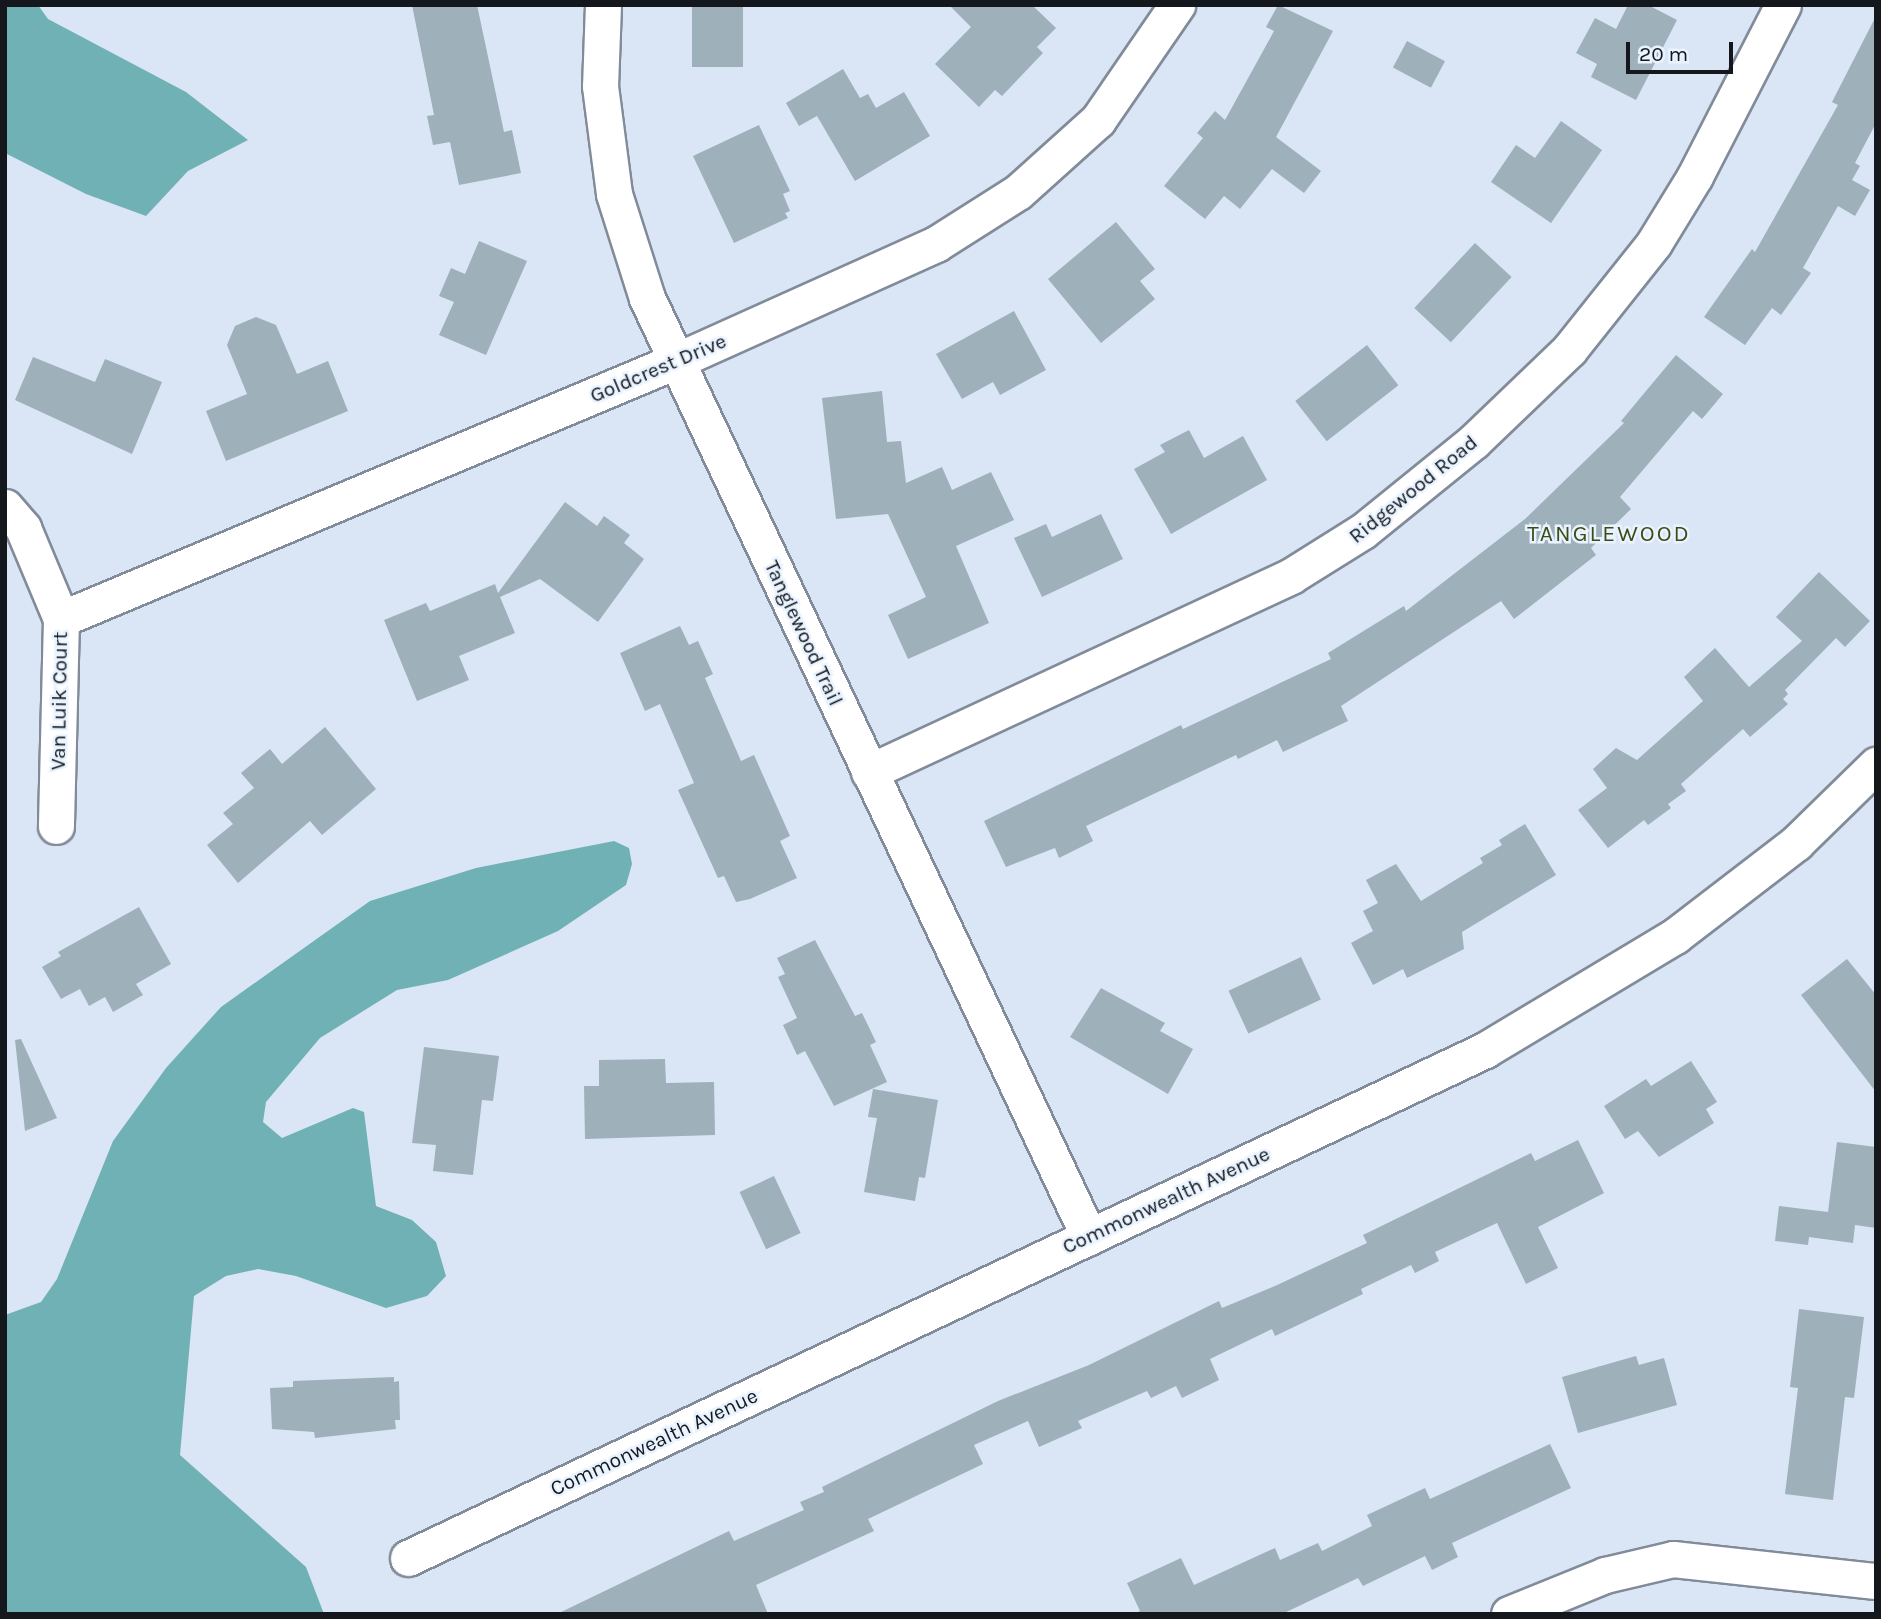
<!DOCTYPE html>
<html>
<head>
<meta charset="utf-8">
<style>
	body { margin:0 }
	#map { position:relative; width:1881px; height:1619px; overflow:hidden; background:#dae6f5; font-family:Karla,sans-serif }
	div>[style] { position:absolute }
	[style*='--x'] { left:calc(var(--x)*1px); top:calc(var(--y)*1px); width:calc(var(--w)*1px); rotate:calc(var(--a)*1deg) }
	.water>* { inset:0; background:#70b1b6 }
	.building>* { inset:0; background:#9eb0b9; transform-origin:0 0 }
	.roads { filter:drop-shadow(2px 0 #818b99) drop-shadow(-2px 0 #818b99) drop-shadow(0 2px #818b99) drop-shadow(0 -2px #818b99) }
	.street>* { height:35px; margin:-17.5px; padding:0 17.5px; transform-origin:17.5px; border-radius:17.5px; background:#fff }
	span { translate:-50% -50%; white-space:nowrap; text-align:center; line-height:1.15; -webkit-text-stroke:5px #e9f3ff; paint-order:stroke }
	.street-label { font-size:21px; color:#14181d }
	.neighbourhood-label { font-size:23px; color:#3d4c16; letter-spacing:2px }
	.frame { position:absolute; inset:0; border:7px solid #14181d; pointer-events:none }
	.scale { position:absolute; left:1626px; top:42px; width:107px; height:32px; box-sizing:border-box; border:4px solid #14181d; border-top:0; padding-left:9px; font-size:21px; line-height:24px; white-space:nowrap; color:#14181d; -webkit-text-stroke:5px #e9f3ff; paint-order:stroke }
</style>
</head>
<body>
<div id="map">
	<div class="water">
		<i style="clip-path:polygon(5px 5px,38px 5px,48px 19px,186px 92px,248px 140px,188px 171px,146px 216px,86px 194px,5px 153px)"></i>
		<i style="clip-path:polygon(614px 841px,629px 848px,632px 864px,626px 885px,558px 931px,448px 980px,397px 990px,320px 1038px,266px 1102px,263px 1122px,282px 1138px,353px 1108px,364px 1112px,376px 1206px,412px 1220px,436px 1242px,446px 1276px,427px 1296px,386px 1308px,296px 1276px,258px 1269px,226px 1276px,194px 1296px,180px 1455px,306px 1567px,324px 1614px,5px 1614px,5px 1315px,41px 1302px,57px 1279px,113px 1141px,166px 1068px,221px 1007px,370px 901px,476px 868px)"></i>
	</div>
	<div class="building">
		<i style="clip-path:polygon(412px 5px,477px 5px,504px 132px,512px 130px,521px 173px,459px 185px,450px 142px,433px 145px,427px 116px,434px 115px)"></i>
		<i style="left:692px;top:5px;width:51px;height:62px"></i>
		<i style="clip-path:polygon(949px 5px,1032px 5px,1056px 28px,1037px 47px,1043px 53px,1002px 96px,995px 90px,979px 107px,935px 64px,971px 27px)"></i>
		<i style="clip-path:polygon(1278px 5px,1333px 31px,1276px 137px,1321px 171px,1304px 193px,1272px 169px,1240px 209px,1224px 196px,1205px 219px,1164px 186px,1203px 138px,1197px 133px,1215px 111px,1225px 120px,1274px 31px,1266px 27px)"></i>
		<i style="clip-path:polygon(1628px 5px,1648px 5px,1677px 20px,1636px 100px,1591px 77px,1597px 64px,1576px 53px,1595px 18px,1616px 29px)"></i>
		<i style="clip-path:polygon(1876px 16px,1876px 123px,1855px 163px,1860px 166px,1852px 180px,1870px 190px,1855px 216px,1838px 206px,1803px 268px,1811px 273px,1781px 315px,1772px 308px,1745px 345px,1704px 317px,1752px 249px,1755px 252px,1838px 105px,1832px 102px)"></i>
		<i style="left:1407px;top:41px;width:43px;height:30px;rotate:28deg"></i>
		<i style="clip-path:polygon(843px 69px,860px 98px,868px 94px,876px 108px,904px 92px,930px 136px,855px 181px,817px 116px,799px 126px,786px 103px)"></i>
		<i style="clip-path:polygon(1561px 121px,1602px 150px,1551px 223px,1491px 182px,1516px 145px,1535px 158px)"></i>
		<i style="clip-path:polygon(759px 125px,790px 191px,783px 194px,790px 211px,785px 213px,788px 218px,734px 243px,693px 156px)"></i>
		<i style="clip-path:polygon(1116px 222px,1155px 269px,1140px 281px,1155px 299px,1101px 343px,1048px 279px)"></i>
		<i style="clip-path:polygon(479px 241px,527px 261px,486px 355px,439px 335px,454px 302px,439px 296px,451px 268px,465px 274px)"></i>
		<i style="left:1475px;top:243px;width:50px;height:89px;rotate:43deg"></i>
		<i style="clip-path:polygon(1014px 311px,1046px 370px,1000px 395px,993px 382px,962px 399px,936px 354px)"></i>
		<i style="clip-path:polygon(256px 317px,276px 325px,297px 374px,328px 361px,348px 411px,226px 461px,206px 411px,247px 394px,227px 345px,235px 326px)"></i>
		<i style="left:1367px;top:345px;width:51px;height:91px;rotate:52deg"></i>
		<i style="clip-path:polygon(1676px 355px,1723px 394px,1702px 419px,1693px 411px,1620px 497px,1631px 509px,1591px 548px,1596px 555px,1514px 619px,1501px 601px,1341px 706px,1348px 721px,1283px 752px,1277px 740px,1238px 759px,1236px 755px,1086px 826px,1093px 841px,1059px 858px,1055px 848px,1006px 867px,984px 821px,1181px 725px,1183px 729px,1331px 659px,1328px 653px,1404px 606px,1406px 611px,1525px 519px,1624px 423px,1621px 421px)"></i>
		<i style="clip-path:polygon(33px 357px,95px 382px,105px 359px,162px 382px,132px 454px,15px 400px)"></i>
		<i style="clip-path:polygon(882px 391px,887px 442px,901px 441px,906px 483px,942px 467px,952px 490px,991px 472px,1014px 520px,956px 546px,989px 623px,908px 659px,888px 615px,926px 597px,888px 514px,836px 519px,822px 398px)"></i>
		<i style="clip-path:polygon(1189px 430px,1204px 458px,1243px 436px,1267px 480px,1171px 534px,1134px 469px,1165px 452px,1160px 445px)"></i>
		<i style="clip-path:polygon(565px 502px,597px 526px,604px 516px,630px 535px,624px 543px,644px 559px,598px 622px,540px 579px,500px 597px,515px 633px,459px 656px,469px 680px,417px 701px,384px 620px,426px 603px,430px 611px,495px 584px,498px 593px)"></i>
		<i style="clip-path:polygon(1101px 514px,1123px 559px,1042px 597px,1014px 538px,1046px 524px,1052px 537px)"></i>
		<i style="clip-path:polygon(1819px 572px,1870px 621px,1845px 647px,1836px 638px,1785px 690px,1788px 694px,1783px 699px,1788px 704px,1750px 737px,1743px 729px,1681px 784px,1686px 791px,1668px 804px,1671px 808px,1648px 825px,1644px 820px,1608px 848px,1578px 810px,1607px 788px,1593px 769px,1616px 748px,1637px 760px,1703px 701px,1684px 677px,1715px 648px,1749px 687px,1802px 641px,1776px 617px)"></i>
		<i style="clip-path:polygon(680px 626px,689px 645px,698px 641px,713px 674px,705px 678px,741px 761px,754px 755px,790px 836px,780px 841px,797px 878px,750px 899px,736px 902px,724px 876px,718px 878px,678px 790px,694px 783px,660px 704px,645px 711px,620px 653px)"></i>
		<i style="clip-path:polygon(325px 727px,376px 789px,322px 835px,310px 821px,238px 883px,207px 845px,233px 824px,223px 813px,254px 788px,241px 773px,270px 749px,282px 764px)"></i>
		<i style="clip-path:polygon(1525px 824px,1556px 875px,1462px 932px,1464px 949px,1407px 978px,1403px 969px,1373px 985px,1351px 943px,1373px 931px,1363px 911px,1378px 903px,1366px 880px,1396px 864px,1421px 901px,1483px 863px,1480px 858px,1502px 845px,1499px 840px)"></i>
		<i style="clip-path:polygon(139px 907px,171px 964px,136px 984px,143px 995px,113px 1012px,105px 997px,89px 1006px,80px 989px,61px 999px,42px 967px,61px 956px,58px 952px)"></i>
		<i style="clip-path:polygon(815px 940px,855px 1016px,862px 1013px,876px 1042px,870px 1045px,887px 1082px,834px 1106px,805px 1051px,797px 1055px,783px 1025px,797px 1018px,778px 977px,785px 974px,777px 958px)"></i>
		<i style="left:1301px;top:957px;width:47px;height:80px;rotate:65deg"></i>
		<i style="clip-path:polygon(1847px 959px,1876px 995px,1876px 1092px,1801px 995px)"></i>
		<i style="clip-path:polygon(1101px 988px,1165px 1023px,1160px 1031px,1193px 1049px,1168px 1094px,1070px 1037px)"></i>
		<i style="clip-path:polygon(21px 1039px,57px 1118px,25px 1131px,15px 1040px)"></i>
		<i style="clip-path:polygon(424px 1047px,499px 1056px,493px 1101px,482px 1100px,473px 1175px,433px 1171px,436px 1145px,412px 1143px)"></i>
		<i style="clip-path:polygon(665px 1059px,666px 1083px,714px 1082px,715px 1135px,585px 1139px,584px 1086px,599px 1086px,599px 1060px)"></i>
		<i style="clip-path:polygon(1691px 1061px,1717px 1102px,1706px 1109px,1714px 1123px,1659px 1157px,1638px 1131px,1625px 1139px,1604px 1106px,1646px 1079px,1651px 1086px)"></i>
		<i style="clip-path:polygon(873px 1089px,938px 1100px,925px 1178px,919px 1177px,915px 1201px,864px 1192px,877px 1118px,868px 1117px)"></i>
		<i style="clip-path:polygon(1578px 1140px,1604px 1193px,1538px 1227px,1558px 1268px,1526px 1284px,1497px 1223px,1435px 1252px,1439px 1261px,1415px 1273px,1411px 1265px,1361px 1289px,1363px 1294px,1275px 1336px,1272px 1329px,1210px 1359px,1219px 1380px,1182px 1398px,1176px 1386px,1151px 1398px,1147px 1391px,1078px 1421px,1082px 1428px,1039px 1447px,1028px 1421px,974px 1445px,983px 1464px,868px 1519px,874px 1531px,756px 1585px,768px 1614px,557px 1614px,729px 1531px,734px 1541px,804px 1510px,800px 1502px,824px 1492px,822px 1487px,998px 1401px,1089px 1365px,1219px 1301px,1222px 1308px,1275px 1286px,1367px 1243px,1363px 1235px,1531px 1153px,1535px 1161px)"></i>
		<i style="clip-path:polygon(1837px 1142px,1876px 1147px,1876px 1228px,1855px 1225px,1853px 1243px,1809px 1237px,1808px 1245px,1775px 1241px,1779px 1206px,1828px 1212px)"></i>
		<i style="left:774px;top:1176px;width:63px;height:38px;rotate:65deg"></i>
		<i style="clip-path:polygon(1799px 1309px,1864px 1317px,1854px 1398px,1845px 1397px,1833px 1500px,1785px 1494px,1798px 1388px,1790px 1387px)"></i>
		<i style="clip-path:polygon(1636px 1356px,1639px 1365px,1664px 1358px,1677px 1405px,1578px 1433px,1562px 1377px)"></i>
		<i style="clip-path:polygon(394px 1377px,394px 1382px,399px 1381px,400px 1420px,395px 1420px,396px 1429px,315px 1438px,314px 1432px,272px 1429px,270px 1388px,293px 1387px,293px 1381px)"></i>
		<i style="clip-path:polygon(1550px 1444px,1571px 1488px,1452px 1543px,1458px 1557px,1432px 1570px,1425px 1556px,1363px 1586px,1358px 1578px,1282px 1614px,1133px 1614px,1140px 1611px,1127px 1583px,1181px 1558px,1194px 1585px,1275px 1548px,1280px 1560px,1318px 1543px,1322px 1551px,1372px 1526px,1367px 1515px,1425px 1488px,1430px 1499px)"></i>
	</div>
	<div class="roads">
		<div class="street">
			<i style="--x:603;--y:5;--w:81;--a:92.1"></i>
			<i style="--x:600;--y:86;--w:109;--a:82.6"></i>
			<i style="--x:614;--y:194;--w:109;--a:72.4"></i>
			<i style="--x:647;--y:298;--w:1038;--a:64.79"></i>
			<i style="--x:5;--y:507;--w:28;--a:49"></i>
			<i style="--x:23;--y:528;--w:99;--a:67.3"></i>
			<i style="--x:61;--y:619;--w:207;--a:91.4"></i>
			<i style="--x:61;--y:619;--w:669;--a:-22.77"></i>
			<i style="--x:678;--y:360;--w:283;--a:-24.2"></i>
			<i style="--x:936;--y:244;--w:97;--a:-32.4"></i>
			<i style="--x:1018;--y:192;--w:108;--a:-42"></i>
			<i style="--x:1098;--y:120;--w:140;--a:-55.5"></i>
			<i style="--x:869;--y:772;--w:465;--a:-24.9"></i>
			<i style="--x:1291;--y:576;--w:85;--a:-32"></i>
			<i style="--x:1363;--y:531;--w:143;--a:-39"></i>
			<i style="--x:1474;--y:441;--w:132;--a:-43.8"></i>
			<i style="--x:1569;--y:350;--w:137;--a:-51.5"></i>
			<i style="--x:1654;--y:243;--w:79;--a:-58.5"></i>
			<i style="--x:1695;--y:176;--w:192;--a:-62.8"></i>
			<i style="--x:408;--y:1558;--w:1191;--a:-25.25"></i>
			<i style="--x:1485;--y:1050;--w:222;--a:-31"></i>
			<i style="--x:1675;--y:936;--w:153;--a:-37.5"></i>
			<i style="--x:1796;--y:843;--w:112;--a:-44.3"></i>
			<i style="--x:1509;--y:1614;--w:104;--a:-22.1"></i>
			<i style="--x:1605;--y:1575;--w:70;--a:-13.2"></i>
			<i style="--x:1673;--y:1559;--w:204;--a:6.2"></i>
		</div>
	</div>
	<div class="street-label">
		<span style="left:658px;top:368px;rotate:-23deg">Goldcrest Drive</span>
		<span style="left:1413px;top:489px;rotate:-39deg">Ridgewood Road</span>
		<span style="left:804px;top:633px;rotate:65deg">Tanglewood Trail</span>
		<span style="left:59px;top:701px;rotate:-89deg">Van Luik Court</span>
		<span style="left:1166px;top:1200px;rotate:-25deg">Commonwealth Avenue</span>
		<span style="left:654px;top:1442px;rotate:-25deg">Commonwealth Avenue</span>
	</div>
	<div class="neighbourhood-label">
		<span style="left:1609px;top:534px">TANGLEWOOD</span>
	</div>
	<div class="frame"></div>
	<div class="scale">20 m</div>
</div>
</body>
</html>
